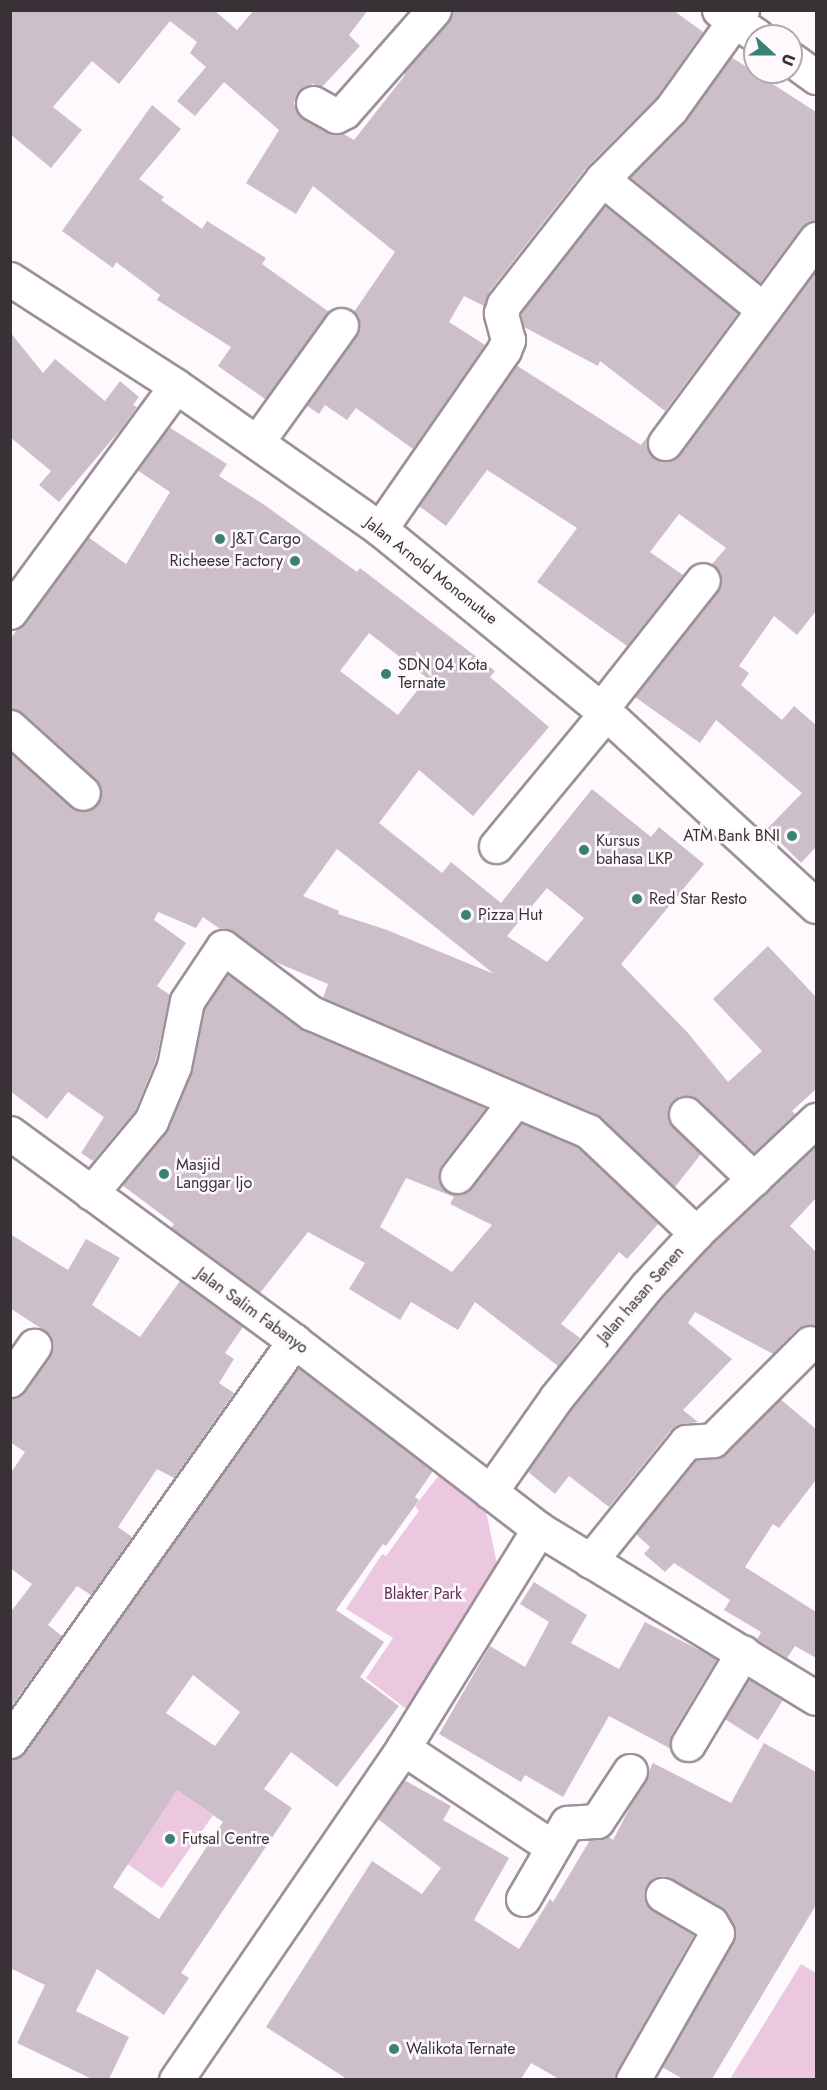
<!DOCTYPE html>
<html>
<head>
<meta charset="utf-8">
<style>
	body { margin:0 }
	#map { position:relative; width:827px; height:2090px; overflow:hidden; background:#fef9fc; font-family:Jost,sans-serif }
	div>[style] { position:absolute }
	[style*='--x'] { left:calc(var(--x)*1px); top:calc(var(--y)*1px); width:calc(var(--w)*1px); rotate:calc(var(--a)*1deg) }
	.green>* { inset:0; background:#ebc8e0; transform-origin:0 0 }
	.building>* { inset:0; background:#cdbfc9; transform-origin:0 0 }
	.roads { filter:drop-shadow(2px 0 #9d9099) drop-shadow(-2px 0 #9d9099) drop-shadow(0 2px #9d9099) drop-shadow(0 -2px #9d9099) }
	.minor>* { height:33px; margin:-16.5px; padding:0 16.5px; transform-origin:16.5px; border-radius:16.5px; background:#fff }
	.trunk>* { height:33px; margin:-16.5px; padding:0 16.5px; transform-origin:16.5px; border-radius:16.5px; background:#fff }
	.dots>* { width:16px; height:16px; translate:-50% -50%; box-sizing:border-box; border:3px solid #fef9fc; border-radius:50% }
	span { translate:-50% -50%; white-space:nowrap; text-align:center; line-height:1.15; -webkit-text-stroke:5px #fef9fc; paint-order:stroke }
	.poi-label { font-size:16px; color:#383236 }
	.left { translate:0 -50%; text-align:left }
	.right { translate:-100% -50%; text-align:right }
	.street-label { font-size:16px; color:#383236 }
	.park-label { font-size:16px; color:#5f2d53 }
	.frame { position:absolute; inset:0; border:12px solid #383236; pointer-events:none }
	.north { position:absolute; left:743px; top:24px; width:60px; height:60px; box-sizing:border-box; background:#fef9fc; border:2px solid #afa9ad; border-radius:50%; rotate:111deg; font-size:16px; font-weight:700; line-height:24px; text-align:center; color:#383236 }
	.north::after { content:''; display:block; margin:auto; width:21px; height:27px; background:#3b8076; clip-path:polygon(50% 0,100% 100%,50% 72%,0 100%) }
</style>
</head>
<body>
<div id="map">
	<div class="green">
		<i style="clip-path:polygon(443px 1470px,484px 1501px,498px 1569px,410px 1712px,366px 1678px,393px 1638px,346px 1609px,382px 1554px,386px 1556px,419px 1511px,415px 1506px)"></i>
		<i style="left:177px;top:1790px;width:44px;height:89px;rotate:35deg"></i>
		<i style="clip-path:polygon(801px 1964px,816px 1973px,816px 2079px,730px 2079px)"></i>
	</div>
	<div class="building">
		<i style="clip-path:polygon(10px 10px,214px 10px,237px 30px,254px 10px,368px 10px,349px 35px,360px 46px,322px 87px,313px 84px,304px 87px,297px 93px,294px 103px,297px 112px,304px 119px,327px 132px,342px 133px,354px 140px,405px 75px,403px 73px,448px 22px,452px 10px,673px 10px,703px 32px,657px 97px,587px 167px,489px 292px,484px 306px,464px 296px,449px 322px,485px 345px,413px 449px,356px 408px,347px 420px,325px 405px,319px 414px,306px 405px,356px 336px,360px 326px,354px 312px,395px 252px,313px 186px,296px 214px,246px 183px,279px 130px,224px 82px,195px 116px,177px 101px,206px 67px,190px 53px,197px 42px,170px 21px,119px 84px,92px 61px,53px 107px,82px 130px,51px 168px,10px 134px)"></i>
		<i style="clip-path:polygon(731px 57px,816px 112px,816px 221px,808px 222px,801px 228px,760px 283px,630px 177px,684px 122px)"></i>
		<i style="clip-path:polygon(152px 105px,181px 129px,139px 179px,164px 197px,161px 200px,202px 229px,207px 221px,266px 258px,262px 264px,329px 312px,265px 399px,218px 366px,231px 347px,157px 300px,160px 295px,116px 262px,113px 268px,62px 231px)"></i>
		<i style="clip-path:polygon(605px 206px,738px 313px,665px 411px,600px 361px,598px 366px,524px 327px,521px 313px)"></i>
		<i style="clip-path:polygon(816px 270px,816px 611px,797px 635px,774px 616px,739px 666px,749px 673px,741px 685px,782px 720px,794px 706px,816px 725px,816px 847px,801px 863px,767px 829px,802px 793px,716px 720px,700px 743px,635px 697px,718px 592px,721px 583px,721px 574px,712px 564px,726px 548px,679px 514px,650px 552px,683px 575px,627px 646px,537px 582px,577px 528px,487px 470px,446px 526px,419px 506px,516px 365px,641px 445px,648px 436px,648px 450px,654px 458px,663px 462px,673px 460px,680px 454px)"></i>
		<i style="clip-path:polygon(10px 332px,43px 373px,55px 359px,105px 401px,120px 381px,139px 397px,133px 405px,137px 407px,121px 429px,59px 502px,39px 485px,51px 471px,10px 437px)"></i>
		<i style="clip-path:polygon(evenodd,169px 427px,227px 464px,219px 476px,266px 506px,357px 572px,360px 568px,495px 671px,490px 677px,549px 727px,473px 816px,419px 770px,379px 823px,442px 873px,451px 862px,501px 903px,592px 789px,651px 837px,659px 827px,704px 864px,621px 964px,688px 1033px,728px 1082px,762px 1051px,713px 999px,768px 946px,816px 997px,816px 1089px,792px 1111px,795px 1114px,754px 1153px,699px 1100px,690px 1096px,680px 1096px,673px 1101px,668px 1109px,668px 1120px,701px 1154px,675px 1187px,595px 1114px,323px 998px,328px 984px,273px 961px,234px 932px,220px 929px,203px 917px,196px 928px,158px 912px,154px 920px,186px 943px,157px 986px,170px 995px,156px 1060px,135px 1111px,93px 1161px,81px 1153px,104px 1117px,68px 1092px,47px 1119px,10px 1091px,10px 753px,79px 811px,88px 811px,96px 806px,101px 796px,101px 787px,96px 779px,23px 713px,10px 709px,10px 639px,88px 537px,126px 564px,170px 492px,137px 470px,169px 427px,369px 633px,427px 678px,398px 715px,340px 671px,369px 633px,169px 427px,337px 849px,346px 856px,494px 974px,387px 930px,338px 914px,339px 911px,303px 896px,337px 849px,169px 427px,547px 888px,584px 918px,547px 962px,507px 936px,547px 888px)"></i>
		<i style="clip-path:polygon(evenodd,228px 974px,303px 1030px,486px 1108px,442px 1165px,439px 1173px,440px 1183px,446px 1191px,455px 1195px,464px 1194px,471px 1188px,522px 1123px,578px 1147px,659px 1223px,627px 1259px,619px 1252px,561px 1324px,580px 1338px,558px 1366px,475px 1302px,458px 1330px,411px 1302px,400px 1320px,349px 1289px,365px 1263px,308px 1232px,260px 1293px,171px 1228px,174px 1224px,122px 1185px,168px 1128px,192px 1070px,205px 1008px,228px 974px,406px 1178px,454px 1197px,450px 1204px,492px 1225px,452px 1272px,380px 1227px,406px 1178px)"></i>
		<i style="clip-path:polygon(816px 1145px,816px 1198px,790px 1226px,816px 1252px,816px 1326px,806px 1325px,797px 1329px,773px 1354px,695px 1312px,688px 1323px,732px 1359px,683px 1410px,698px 1422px,678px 1425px,671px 1430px,609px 1507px,569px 1476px,555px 1494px,527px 1471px,571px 1409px,661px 1298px,709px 1246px)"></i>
		<i style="clip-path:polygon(10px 1234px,68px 1270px,86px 1239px,120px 1258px,92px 1305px,140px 1337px,180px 1281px,243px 1327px,225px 1353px,234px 1359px,219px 1383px,234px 1393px,174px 1478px,157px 1469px,118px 1527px,132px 1537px,91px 1595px,77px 1586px,48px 1625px,62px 1636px,10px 1708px,10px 1613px,32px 1584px,10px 1568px,10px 1474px,25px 1452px,10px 1442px,10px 1398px,25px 1391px,49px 1357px,53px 1347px,51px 1335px,10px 1308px)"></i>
		<i style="clip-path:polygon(evenodd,298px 1368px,433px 1471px,415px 1497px,419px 1500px,386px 1546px,383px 1544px,336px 1610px,384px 1642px,360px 1677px,399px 1706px,337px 1787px,291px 1752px,264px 1789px,292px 1808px,181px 1973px,189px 1978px,164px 2015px,97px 1969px,76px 2011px,129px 2037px,109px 2079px,92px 2079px,17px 2043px,45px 1985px,10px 1968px,10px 1759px,25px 1752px,298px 1368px,193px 1675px,240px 1712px,215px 1746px,166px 1713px,193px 1675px,298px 1368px,177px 1790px,223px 1822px,159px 1919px,113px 1887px,177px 1790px)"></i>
		<i style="clip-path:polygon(780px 1399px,816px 1429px,816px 1480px,779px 1528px,773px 1524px,745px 1567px,816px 1612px,816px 1658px,795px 1646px,787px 1658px,757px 1640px,761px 1632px,724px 1610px,730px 1600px,674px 1563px,665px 1572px,644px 1554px,650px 1547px,636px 1534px,695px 1460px,714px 1459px,726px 1453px)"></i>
		<i style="clip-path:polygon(534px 1582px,587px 1615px,571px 1643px,619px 1669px,645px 1622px,717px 1659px,672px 1734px,671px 1749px,609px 1716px,563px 1797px,525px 1775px,521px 1782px,439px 1734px,490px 1646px,525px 1667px,549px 1622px,520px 1604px)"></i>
		<i style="left:749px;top:1679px;width:40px;height:47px;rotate:32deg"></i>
		<i style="clip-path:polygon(764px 1743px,816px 1772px,816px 1905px,712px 2079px,683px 2079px,662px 2067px,733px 1942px,736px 1932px,733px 1923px,721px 1907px,664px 1876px,654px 1878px,647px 1885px,644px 1894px,646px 1904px,654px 1911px,694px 1935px,617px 2071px,614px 2079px,559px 2079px,531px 2063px,521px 2079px,347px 2079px,266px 2027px,372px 1861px,422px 1894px,441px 1868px,378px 1819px,404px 1780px,451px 1806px,443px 1820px,509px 1858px,474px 1920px,519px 1949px,550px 1899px,553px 1902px,590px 1840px,608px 1836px,613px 1840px,653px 1763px,731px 1803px)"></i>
	</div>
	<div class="roads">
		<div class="minor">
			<i style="--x:719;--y:10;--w:46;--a:34.4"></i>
			<i style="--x:791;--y:59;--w:31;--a:36"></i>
			<i style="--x:313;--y:103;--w:26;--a:29"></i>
			<i style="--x:336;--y:116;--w:9;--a:-27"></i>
			<i style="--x:344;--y:112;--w:136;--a:-48.6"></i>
			<i style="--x:602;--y:179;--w:208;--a:39"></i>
			<i style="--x:257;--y:442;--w:144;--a:-54.3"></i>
			<i style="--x:665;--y:443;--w:254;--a:-53.5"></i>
			<i style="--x:380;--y:529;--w:218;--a:-55.3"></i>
			<i style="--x:504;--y:350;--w:11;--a:-68"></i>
			<i style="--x:508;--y:340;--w:28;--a:-105"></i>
			<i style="--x:501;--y:313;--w:9;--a:-72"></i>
			<i style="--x:504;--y:304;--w:159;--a:-51.9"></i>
			<i style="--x:602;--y:179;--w:98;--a:-45.4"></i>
			<i style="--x:671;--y:109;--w:122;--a:-54.4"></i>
			<i style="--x:10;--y:612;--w:280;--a:-53.7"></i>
			<i style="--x:601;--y:709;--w:164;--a:-51.7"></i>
			<i style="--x:10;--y:727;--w:98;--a:42.1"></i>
			<i style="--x:496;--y:846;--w:173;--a:-50.4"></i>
			<i style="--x:686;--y:1114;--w:94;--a:43.7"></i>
			<i style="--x:10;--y:1133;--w:352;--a:36.2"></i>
			<i style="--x:294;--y:1341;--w:309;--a:37.5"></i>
			<i style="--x:457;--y:1176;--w:95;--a:-52.3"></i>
			<i style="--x:91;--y:1193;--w:94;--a:-50.2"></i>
			<i style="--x:151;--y:1121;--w:60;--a:-67.3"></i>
			<i style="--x:174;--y:1066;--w:66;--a:-78.7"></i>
			<i style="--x:187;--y:1001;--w:65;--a:-56.3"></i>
			<i style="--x:223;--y:947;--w:110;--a:36.9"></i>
			<i style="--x:311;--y:1013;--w:301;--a:23.1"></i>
			<i style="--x:588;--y:1131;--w:149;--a:43.4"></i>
			<i style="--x:10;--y:1380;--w:42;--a:-54.8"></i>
			<i style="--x:490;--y:1492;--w:115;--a:-54.9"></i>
			<i style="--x:556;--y:1398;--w:144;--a:-50.9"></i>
			<i style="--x:647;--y:1286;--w:72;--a:-47.2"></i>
			<i style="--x:696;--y:1233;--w:165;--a:-43.3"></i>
			<i style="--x:590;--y:1561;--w:153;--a:-51.1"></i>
			<i style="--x:686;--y:1442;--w:27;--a:-4"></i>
			<i style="--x:713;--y:1440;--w:137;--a:-45"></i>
			<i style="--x:10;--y:1741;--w:491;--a:-54.6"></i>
			<i style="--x:688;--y:1744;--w:107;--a:-59.1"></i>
			<i style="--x:403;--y:1748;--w:179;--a:33.6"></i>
			<i style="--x:523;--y:1899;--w:88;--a:-59.9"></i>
			<i style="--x:567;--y:1823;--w:30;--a:-4"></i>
			<i style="--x:597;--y:1821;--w:60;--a:-56.6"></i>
			<i style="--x:176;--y:2080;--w:402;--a:-55.6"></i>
			<i style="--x:403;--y:1748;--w:258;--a:-58.2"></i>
			<i style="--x:539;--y:1529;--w:324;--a:31.4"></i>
			<i style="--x:633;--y:2080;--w:169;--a:-60.3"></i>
			<i style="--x:717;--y:1933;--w:12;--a:-121"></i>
			<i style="--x:711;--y:1923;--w:56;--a:-149.7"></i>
		</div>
		<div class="trunk">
			<i style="--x:10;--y:279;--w:197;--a:32.8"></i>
			<i style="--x:176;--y:386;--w:249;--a:35"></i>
			<i style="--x:380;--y:529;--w:291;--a:39.2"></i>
			<i style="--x:606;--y:713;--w:285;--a:42.6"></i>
		</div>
	</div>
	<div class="dots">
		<i style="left:220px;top:539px;background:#3b8076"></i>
		<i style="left:295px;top:561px;background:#3b8076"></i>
		<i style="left:386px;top:674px;background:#3b8076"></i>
		<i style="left:792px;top:836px;background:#3b8076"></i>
		<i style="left:584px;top:850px;background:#3b8076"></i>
		<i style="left:637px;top:899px;background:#3b8076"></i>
		<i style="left:466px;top:915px;background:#3b8076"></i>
		<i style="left:164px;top:1174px;background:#3b8076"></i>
		<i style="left:170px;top:1839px;background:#3b8076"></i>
		<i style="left:394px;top:2049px;background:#3b8076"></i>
	</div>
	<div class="poi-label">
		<span class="left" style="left:232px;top:539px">J&amp;T Cargo</span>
		<span class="right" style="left:283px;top:561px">Richeese Factory</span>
		<span class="left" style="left:398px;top:674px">SDN 04 Kota<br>Ternate</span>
		<span class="right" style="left:780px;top:836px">ATM Bank BNI</span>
		<span class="left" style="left:596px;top:850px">Kursus<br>bahasa LKP</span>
		<span class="left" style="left:649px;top:899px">Red Star Resto</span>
		<span class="left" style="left:478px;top:915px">Pizza Hut</span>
		<span class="left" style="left:176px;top:1174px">Masjid<br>Langgar Ijo</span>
		<span class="left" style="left:182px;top:1839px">Futsal Centre</span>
		<span class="left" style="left:406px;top:2049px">Walikota Ternate</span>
	</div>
	<div class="street-label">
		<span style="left:431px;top:571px;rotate:38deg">Jalan Arnold Mononutue</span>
		<span style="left:641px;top:1295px;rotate:-49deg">Jalan hasan Senen</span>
		<span style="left:252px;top:1311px;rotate:36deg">Jalan Salim Fabanyo</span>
	</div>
	<div class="park-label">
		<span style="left:423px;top:1594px">Blakter Park</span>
	</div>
	<div class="frame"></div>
	<div class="north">U</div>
</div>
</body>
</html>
